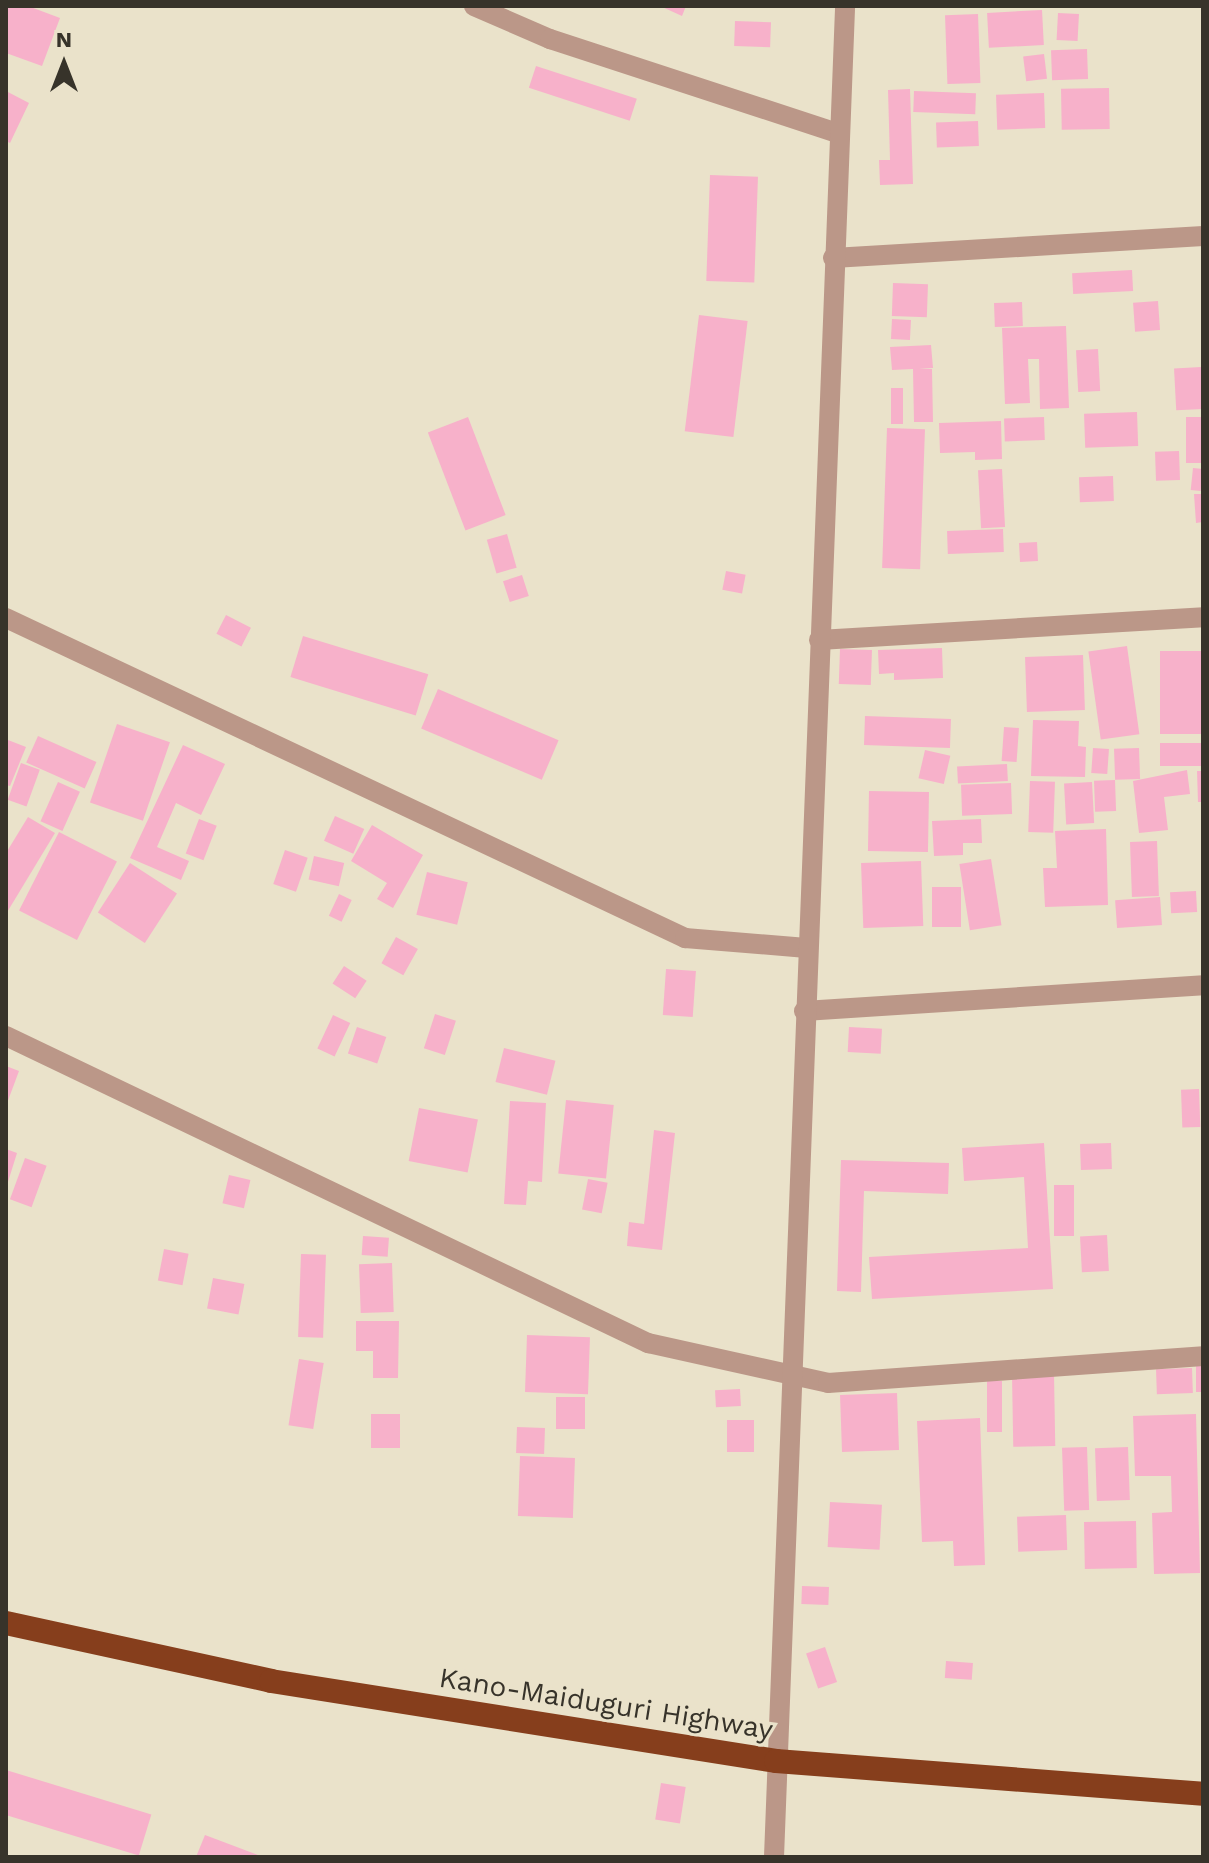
<!DOCTYPE html>
<html>
<head>
<meta charset="utf-8">
<style>
	body { margin:0 }
	#map { position:relative; width:1209px; height:1863px; overflow:hidden; background:#eae2ca; font-family:"Work Sans",sans-serif }
	div>[style] { position:absolute }
	[style*='--x'] { left:calc(var(--x)*1px); top:calc(var(--y)*1px); width:calc(var(--w)*1px); rotate:calc(var(--a)*1deg) }
	.building>* { inset:0; background:#f7b1ca; transform-origin:0 0 }
	.minor>* { height:20px; margin:-10px; padding:0 10px; transform-origin:10px; border-radius:10px; background:#bb9788 }
	.highway>* { height:24px; margin:-12px; padding:0 12px; transform-origin:12px; border-radius:12px; background:#863e1c }
	span { translate:-50% -50%; white-space:nowrap; text-align:center; line-height:1.15; -webkit-text-stroke:6px #eae2ca; paint-order:stroke }
	.street-label { font-size:28px; color:#37332a }
	.frame { position:absolute; inset:0; border:8px solid #37332a; pointer-events:none }
	.north { position:absolute; left:24px; top:24px; width:80px; height:80px; -webkit-text-stroke:6px #eae2ca; paint-order:stroke; rotate:0deg; font-size:22px; font-weight:700; line-height:32px; text-align:center; color:#37332a }
	.north::after { content:''; display:block; margin:auto; width:28px; height:36px; background:#37332a; clip-path:polygon(50% 0,100% 100%,50% 72%,0 100%) }
</style>
</head>
<body>
<div id="map">
	<div class="building">
		<i style="clip-path:polygon(6px 6px,28px 6px,60px 18px,42px 66px,6px 53px)"></i>
		<i style="clip-path:polygon(660px 6px,686px 6px,682px 16px)"></i>
		<i style="left:1042px;top:10px;width:35px;height:55px;rotate:87deg"></i>
		<i style="left:1058px;top:13px;width:21px;height:27px;rotate:3deg"></i>
		<i style="left:978px;top:14px;width:69px;height:33px;rotate:88deg"></i>
		<i style="left:735px;top:21px;width:36px;height:25px;rotate:2deg"></i>
		<i style="left:1087px;top:49px;width:30px;height:36px;rotate:88deg"></i>
		<i style="left:1044px;top:54px;width:25px;height:21px;rotate:83deg"></i>
		<i style="left:536px;top:66px;width:106px;height:23px;rotate:18deg"></i>
		<i style="left:1109px;top:88px;width:41px;height:48px;rotate:89deg"></i>
		<i style="clip-path:polygon(910px 89px,913px 184px,880px 185px,879px 160px,890px 160px,888px 90px)"></i>
		<i style="clip-path:polygon(6px 91px,29px 103px,10px 143px,6px 141px)"></i>
		<i style="left:914px;top:91px;width:62px;height:21px;rotate:2deg"></i>
		<i style="left:1044px;top:93px;width:35px;height:48px;rotate:88deg"></i>
		<i style="left:978px;top:121px;width:25px;height:42px;rotate:88deg"></i>
		<i style="left:710px;top:175px;width:48px;height:106px;rotate:2deg"></i>
		<i style="left:1132px;top:270px;width:21px;height:60px;rotate:87deg"></i>
		<i style="left:893px;top:283px;width:35px;height:33px;rotate:2deg"></i>
		<i style="left:1158px;top:301px;width:29px;height:25px;rotate:86deg"></i>
		<i style="left:1022px;top:302px;width:24px;height:28px;rotate:88deg"></i>
		<i style="left:699px;top:315px;width:49px;height:117px;rotate:7deg"></i>
		<i style="left:892px;top:319px;width:19px;height:20px;rotate:3deg"></i>
		<i style="clip-path:polygon(1066px 326px,1069px 408px,1040px 409px,1039px 359px,1028px 359px,1030px 403px,1005px 404px,1002px 328px)"></i>
		<i style="clip-path:polygon(931px 345px,933px 368px,919px 368px,932px 369px,933px 422px,914px 422px,913px 369px,892px 370px,890px 347px)"></i>
		<i style="left:1098px;top:349px;width:42px;height:22px;rotate:87deg"></i>
		<i style="left:1201px;top:367px;width:42px;height:27px;rotate:87deg"></i>
		<i style="left:891px;top:388px;width:12px;height:36px"></i>
		<i style="left:1137px;top:412px;width:34px;height:53px;rotate:88deg"></i>
		<i style="left:468px;top:417px;width:105px;height:43px;rotate:69deg"></i>
		<i style="left:1044px;top:417px;width:23px;height:40px;rotate:88deg"></i>
		<i style="left:1203px;top:417px;width:46px;height:17px;rotate:90deg"></i>
		<i style="clip-path:polygon(1001px 421px,1002px 459px,975px 460px,975px 452px,940px 453px,939px 423px)"></i>
		<i style="left:887px;top:428px;width:38px;height:140px;rotate:2deg"></i>
		<i style="left:1179px;top:451px;width:29px;height:24px;rotate:88deg"></i>
		<i style="left:1193px;top:468px;width:10px;height:22px;rotate:6deg"></i>
		<i style="left:1002px;top:469px;width:58px;height:24px;rotate:87deg"></i>
		<i style="left:1113px;top:476px;width:25px;height:34px;rotate:88deg"></i>
		<i style="clip-path:polygon(1194px 494px,1203px 494px,1203px 522px,1196px 523px)"></i>
		<i style="left:1003px;top:529px;width:23px;height:56px;rotate:88deg"></i>
		<i style="left:507px;top:534px;width:35px;height:21px;rotate:74deg"></i>
		<i style="left:1037px;top:542px;width:19px;height:18px;rotate:87deg"></i>
		<i style="left:726px;top:571px;width:20px;height:19px;rotate:11deg"></i>
		<i style="left:522px;top:575px;width:22px;height:20px;rotate:72deg"></i>
		<i style="left:226px;top:615px;width:28px;height:21px;rotate:27deg"></i>
		<i style="left:303px;top:636px;width:131px;height:43px;rotate:17deg"></i>
		<i style="left:1127px;top:646px;width:89px;height:39px;rotate:82deg"></i>
		<i style="clip-path:polygon(942px 648px,943px 678px,894px 680px,894px 673px,879px 674px,878px 650px)"></i>
		<i style="left:840px;top:649px;width:32px;height:35px;rotate:2deg"></i>
		<i style="left:1203px;top:651px;width:83px;height:43px;rotate:90deg"></i>
		<i style="left:1083px;top:655px;width:55px;height:58px;rotate:88deg"></i>
		<i style="left:438px;top:689px;width:131px;height:43px;rotate:23deg"></i>
		<i style="left:865px;top:716px;width:86px;height:29px;rotate:2deg"></i>
		<i style="clip-path:polygon(1033px 720px,1079px 721px,1078px 746px,1086px 747px,1085px 777px,1031px 776px)"></i>
		<i style="left:117px;top:724px;width:56px;height:83px;rotate:19deg"></i>
		<i style="left:1004px;top:727px;width:15px;height:34px;rotate:4deg"></i>
		<i style="left:38px;top:736px;width:64px;height:29px;rotate:24deg"></i>
		<i style="clip-path:polygon(8px 740px,26px 747px,10px 786px,6px 785px)"></i>
		<i style="left:1203px;top:743px;width:23px;height:43px;rotate:90deg"></i>
		<i style="clip-path:polygon(183px 745px,225px 764px,201px 815px,176px 803px,157px 847px,189px 861px,181px 880px,130px 858px)"></i>
		<i style="left:1093px;top:748px;width:16px;height:25px;rotate:4deg"></i>
		<i style="left:1139px;top:748px;width:31px;height:25px;rotate:88deg"></i>
		<i style="left:925px;top:750px;width:26px;height:29px;rotate:13deg"></i>
		<i style="left:21px;top:763px;width:20px;height:39px;rotate:20deg"></i>
		<i style="left:1007px;top:764px;width:17px;height:50px;rotate:87deg"></i>
		<i style="clip-path:polygon(1187px 770px,1190px 794px,1164px 797px,1168px 830px,1139px 833px,1133px 781px)"></i>
		<i style="clip-path:polygon(1197px 771px,1203px 771px,1203px 802px,1198px 802px)"></i>
		<i style="left:1115px;top:780px;width:31px;height:21px;rotate:88deg"></i>
		<i style="left:1030px;top:781px;width:25px;height:51px;rotate:2deg"></i>
		<i style="left:58px;top:782px;width:24px;height:43px;rotate:24deg"></i>
		<i style="left:1092px;top:782px;width:41px;height:28px;rotate:87deg"></i>
		<i style="left:1011px;top:783px;width:31px;height:50px;rotate:88deg"></i>
		<i style="left:869px;top:791px;width:60px;height:60px;rotate:1deg"></i>
		<i style="left:335px;top:816px;width:32px;height:27px;rotate:24deg"></i>
		<i style="clip-path:polygon(28px 817px,55px 833px,6px 914px,6px 853px)"></i>
		<i style="left:199px;top:819px;width:19px;height:37px;rotate:21deg"></i>
		<i style="clip-path:polygon(981px 819px,982px 843px,963px 843px,963px 855px,934px 856px,932px 821px)"></i>
		<i style="clip-path:polygon(372px 825px,423px 855px,393px 908px,377px 899px,387px 883px,351px 861px)"></i>
		<i style="clip-path:polygon(1106px 829px,1108px 905px,1045px 907px,1043px 868px,1057px 868px,1055px 831px)"></i>
		<i style="left:59px;top:832px;width:65px;height:88px;rotate:27deg"></i>
		<i style="left:1157px;top:841px;width:55px;height:27px;rotate:88deg"></i>
		<i style="left:285px;top:850px;width:24px;height:36px;rotate:19deg"></i>
		<i style="left:314px;top:856px;width:31px;height:24px;rotate:13deg"></i>
		<i style="left:991px;top:859px;width:67px;height:32px;rotate:81deg"></i>
		<i style="left:921px;top:861px;width:65px;height:60px;rotate:88deg"></i>
		<i style="left:130px;top:863px;width:56px;height:59px;rotate:33deg"></i>
		<i style="left:427px;top:872px;width:42px;height:44px;rotate:14deg"></i>
		<i style="left:961px;top:887px;width:40px;height:29px;rotate:90deg"></i>
		<i style="left:1196px;top:891px;width:21px;height:26px;rotate:87deg"></i>
		<i style="left:339px;top:894px;width:14px;height:24px;rotate:25deg"></i>
		<i style="left:1160px;top:897px;width:28px;height:45px;rotate:86deg"></i>
		<i style="left:396px;top:937px;width:25px;height:30px;rotate:29deg"></i>
		<i style="left:344px;top:966px;width:27px;height:21px;rotate:33deg"></i>
		<i style="left:666px;top:969px;width:30px;height:46px;rotate:4deg"></i>
		<i style="left:435px;top:1014px;width:22px;height:36px;rotate:18deg"></i>
		<i style="left:333px;top:1015px;width:19px;height:37px;rotate:25deg"></i>
		<i style="left:357px;top:1027px;width:31px;height:28px;rotate:19deg"></i>
		<i style="left:849px;top:1027px;width:33px;height:25px;rotate:3deg"></i>
		<i style="left:504px;top:1048px;width:53px;height:35px;rotate:14deg"></i>
		<i style="clip-path:polygon(6px 1066px,19px 1071px,6px 1106px)"></i>
		<i style="left:1199px;top:1089px;width:38px;height:18px;rotate:88deg"></i>
		<i style="left:566px;top:1100px;width:48px;height:74px;rotate:6deg"></i>
		<i style="clip-path:polygon(510px 1101px,546px 1103px,542px 1182px,528px 1181px,526px 1205px,504px 1204px)"></i>
		<i style="left:419px;top:1108px;width:60px;height:54px;rotate:11deg"></i>
		<i style="clip-path:polygon(654px 1130px,675px 1133px,662px 1250px,627px 1246px,629px 1222px,644px 1224px)"></i>
		<i style="clip-path:polygon(1044px 1143px,1053px 1289px,872px 1299px,869px 1257px,1028px 1248px,1024px 1177px,964px 1181px,962px 1148px)"></i>
		<i style="left:1111px;top:1143px;width:26px;height:31px;rotate:88deg"></i>
		<i style="clip-path:polygon(6px 1149px,17px 1153px,7px 1185px,6px 1185px)"></i>
		<i style="left:25px;top:1158px;width:23px;height:44px;rotate:20deg"></i>
		<i style="clip-path:polygon(841px 1160px,949px 1163px,948px 1194px,864px 1191px,861px 1292px,837px 1291px)"></i>
		<i style="left:229px;top:1175px;width:22px;height:29px;rotate:13deg"></i>
		<i style="left:588px;top:1179px;width:20px;height:31px;rotate:11deg"></i>
		<i style="left:1054px;top:1185px;width:20px;height:51px"></i>
		<i style="left:1107px;top:1235px;width:36px;height:27px;rotate:87deg"></i>
		<i style="left:363px;top:1236px;width:26px;height:19px;rotate:4deg"></i>
		<i style="left:164px;top:1249px;width:25px;height:32px;rotate:11deg"></i>
		<i style="left:301px;top:1254px;width:25px;height:83px;rotate:2deg"></i>
		<i style="left:392px;top:1263px;width:49px;height:33px;rotate:88deg"></i>
		<i style="left:213px;top:1278px;width:32px;height:31px;rotate:11deg"></i>
		<i style="clip-path:polygon(356px 1321px,399px 1321px,398px 1378px,373px 1378px,373px 1351px,356px 1351px)"></i>
		<i style="left:527px;top:1335px;width:63px;height:57px;rotate:2deg"></i>
		<i style="left:299px;top:1359px;width:25px;height:67px;rotate:9deg"></i>
		<i style="left:1196px;top:1363px;width:7px;height:29px"></i>
		<i style="left:1192px;top:1368px;width:25px;height:36px;rotate:88deg"></i>
		<i style="left:1054px;top:1374px;width:72px;height:42px;rotate:89deg"></i>
		<i style="left:987px;top:1381px;width:15px;height:51px"></i>
		<i style="left:740px;top:1389px;width:17px;height:25px;rotate:87deg"></i>
		<i style="left:897px;top:1393px;width:57px;height:57px;rotate:88deg"></i>
		<i style="left:585px;top:1397px;width:32px;height:29px;rotate:90deg"></i>
		<i style="left:400px;top:1414px;width:34px;height:29px;rotate:90deg"></i>
		<i style="clip-path:polygon(1196px 1414px,1200px 1573px,1154px 1574px,1152px 1513px,1172px 1512px,1171px 1476px,1135px 1476px,1133px 1416px)"></i>
		<i style="clip-path:polygon(980px 1418px,985px 1565px,954px 1566px,953px 1541px,922px 1542px,917px 1421px)"></i>
		<i style="left:754px;top:1420px;width:32px;height:27px;rotate:90deg"></i>
		<i style="left:517px;top:1427px;width:28px;height:26px;rotate:2deg"></i>
		<i style="left:1087px;top:1447px;width:63px;height:25px;rotate:88deg"></i>
		<i style="left:1128px;top:1447px;width:53px;height:33px;rotate:88deg"></i>
		<i style="left:520px;top:1456px;width:55px;height:60px;rotate:2deg"></i>
		<i style="left:830px;top:1502px;width:52px;height:45px;rotate:3deg"></i>
		<i style="left:1066px;top:1515px;width:35px;height:49px;rotate:88deg"></i>
		<i style="left:1136px;top:1521px;width:47px;height:52px;rotate:89deg"></i>
		<i style="left:802px;top:1586px;width:27px;height:18px;rotate:2deg"></i>
		<i style="left:825px;top:1647px;width:37px;height:20px;rotate:71deg"></i>
		<i style="left:946px;top:1661px;width:27px;height:17px;rotate:4deg"></i>
		<i style="left:6px;top:1770px;width:152px;height:43px;rotate:17deg"></i>
		<i style="left:661px;top:1783px;width:25px;height:37px;rotate:9deg"></i>
		<i style="clip-path:polygon(205px 1835px,263px 1857px,196px 1857px)"></i>
	</div>
	<div class="minor">
		<i style="--x:474;--y:6;--w:83;--a:23.5"></i>
		<i style="--x:550;--y:39;--w:303;--a:18.1"></i>
		<i style="--x:833;--y:258;--w:371;--a:-3.4"></i>
		<i style="--x:6;--y:618;--w:751;--a:25.23"></i>
		<i style="--x:685;--y:938;--w:122;--a:4.7"></i>
		<i style="--x:819;--y:640;--w:385;--a:-3.4"></i>
		<i style="--x:804;--y:1011;--w:400;--a:-3.7"></i>
		<i style="--x:6;--y:1036;--w:712;--a:25.56"></i>
		<i style="--x:648;--y:1343;--w:184;--a:12.5"></i>
		<i style="--x:828;--y:1383;--w:376;--a:-4.1"></i>
		<i style="--x:774;--y:1857;--w:1852;--a:-87.8"></i>
	</div>
	<div class="highway">
		<i style="--x:6;--y:1623;--w:271;--a:12.3"></i>
		<i style="--x:271;--y:1681;--w:511;--a:9"></i>
		<i style="--x:776;--y:1761;--w:428;--a:4.4"></i>
	</div>
	<div class="street-label">
		<span style="left:606px;top:1704px;rotate:9deg">Kano-Maiduguri Highway</span>
	</div>
	<div class="frame"></div>
	<div class="north">N</div>
</div>
</body>
</html>
